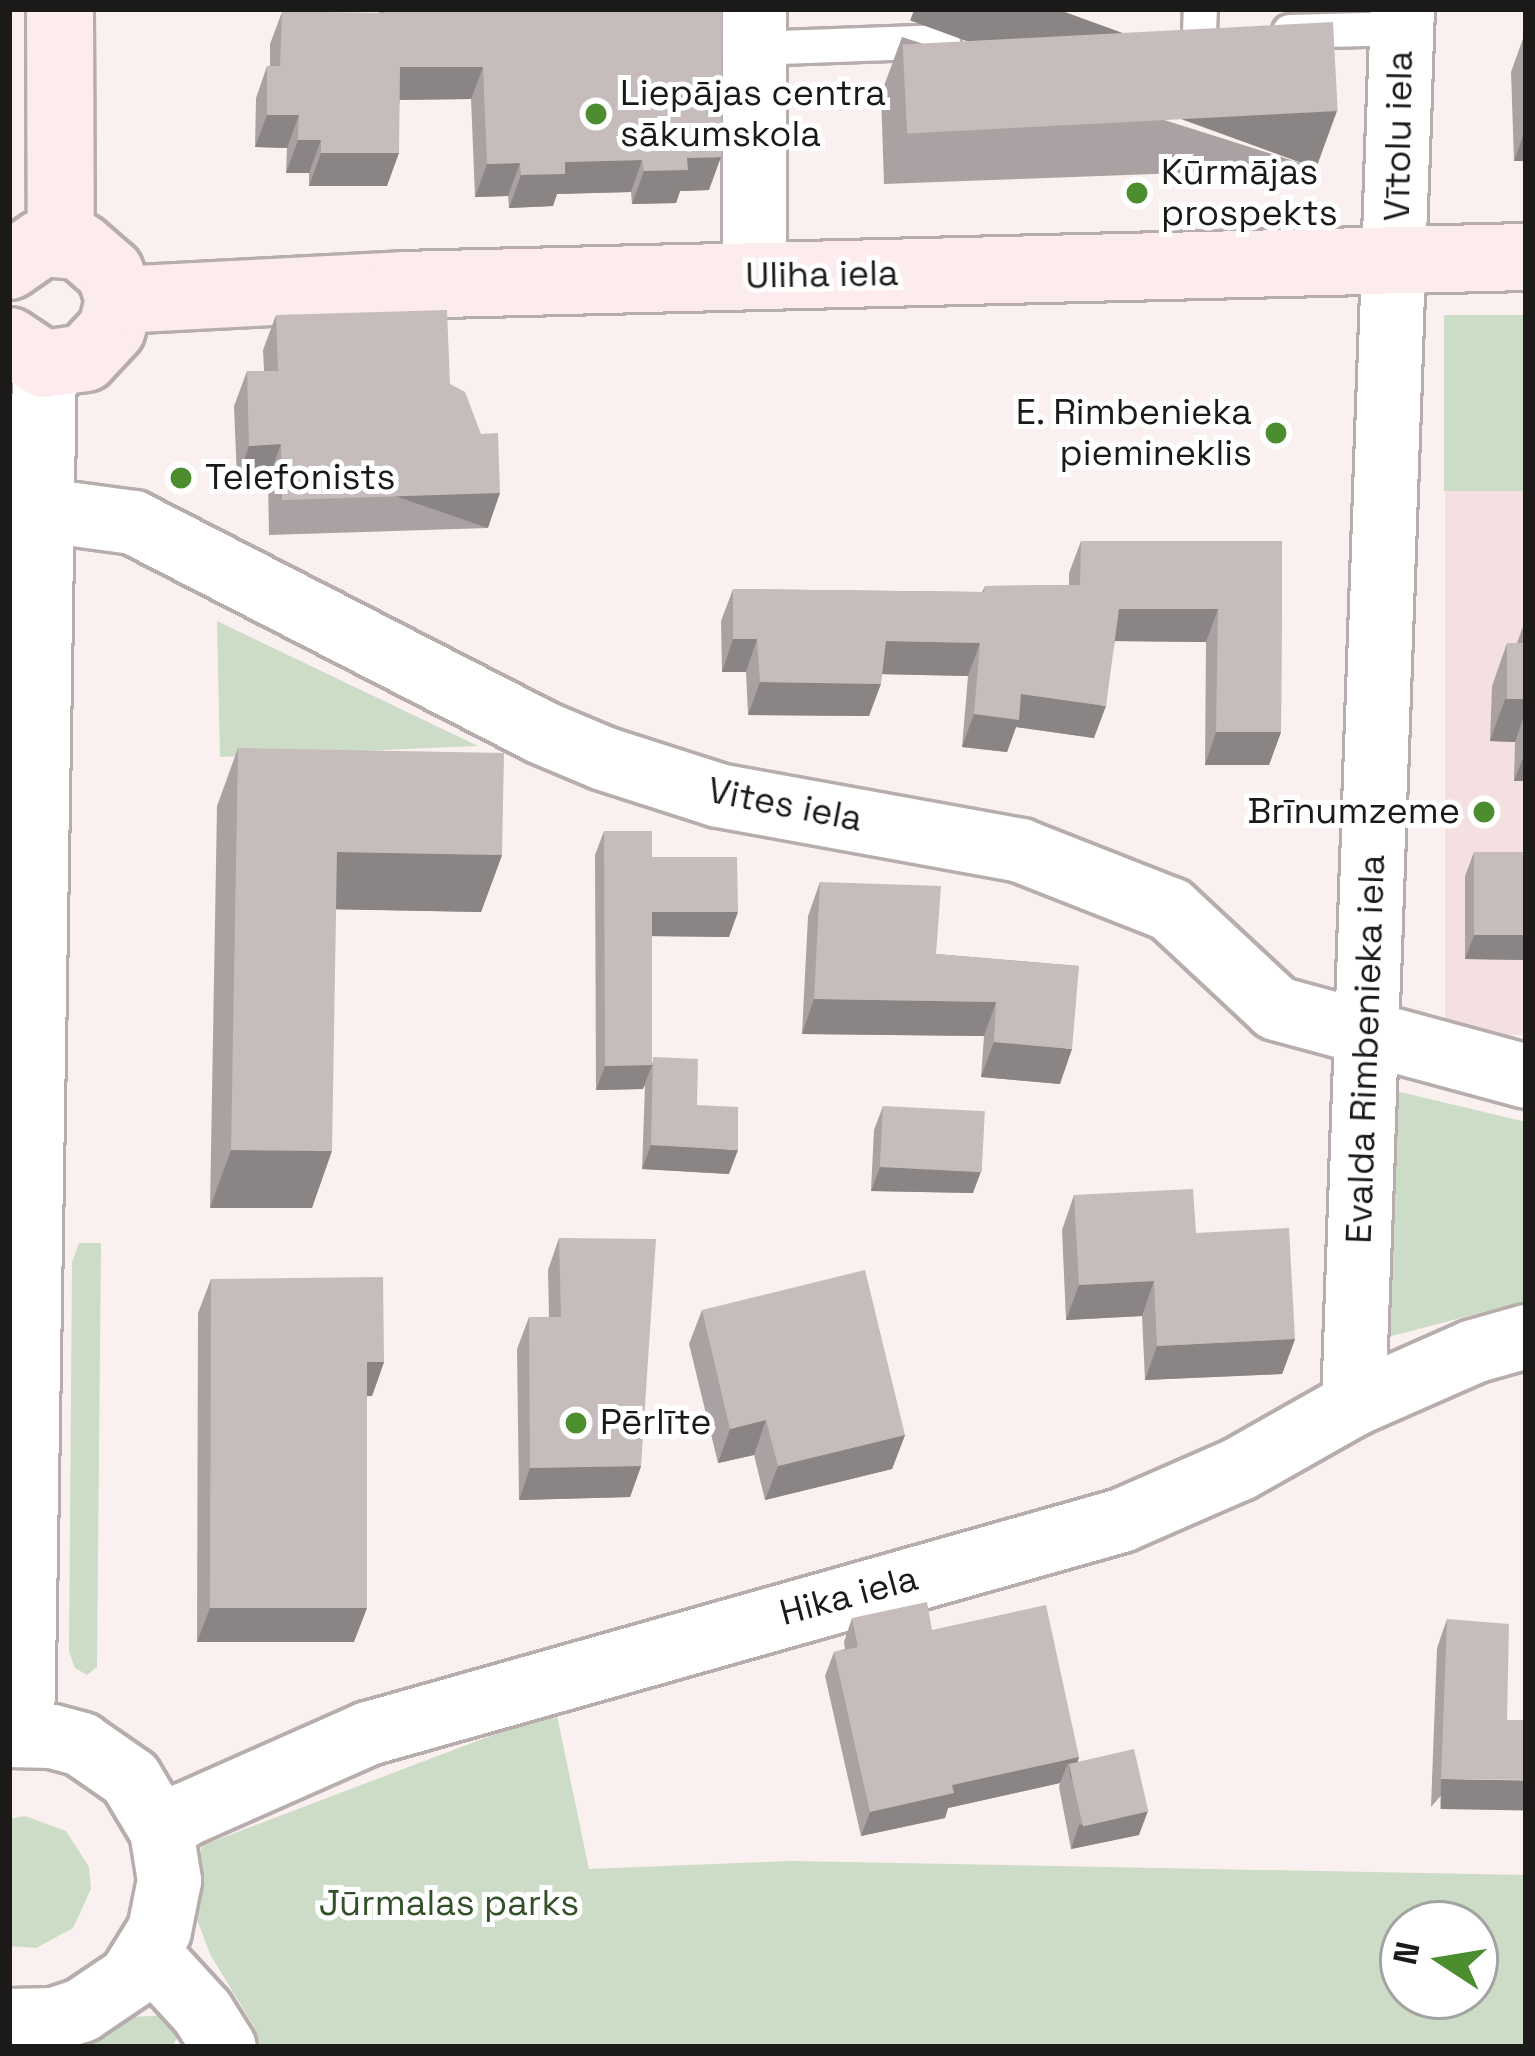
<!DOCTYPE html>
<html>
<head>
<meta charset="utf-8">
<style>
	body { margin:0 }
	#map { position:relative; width:1535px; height:2056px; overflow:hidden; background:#fbf0f0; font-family:"Space Grotesk",sans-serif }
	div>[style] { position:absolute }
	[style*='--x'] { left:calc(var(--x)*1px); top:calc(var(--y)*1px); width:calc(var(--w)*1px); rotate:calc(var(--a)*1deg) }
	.built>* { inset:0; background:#f4e0e1; transform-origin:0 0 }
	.green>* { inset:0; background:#ccdcc7; transform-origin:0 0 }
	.roads { filter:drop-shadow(3px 0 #b7adad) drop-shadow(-3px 0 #b7adad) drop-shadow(0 3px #b7adad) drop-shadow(0 -3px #b7adad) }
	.lane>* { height:33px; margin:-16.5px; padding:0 16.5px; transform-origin:16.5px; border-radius:16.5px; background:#fff }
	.street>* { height:63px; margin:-31.5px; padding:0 31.5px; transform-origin:31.5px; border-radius:31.5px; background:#fff }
	.secondary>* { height:66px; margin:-33px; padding:0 33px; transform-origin:33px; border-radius:33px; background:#fdeced }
	.wall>* { inset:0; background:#aaa2a2 }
	.shaded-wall>* { inset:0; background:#8b8484; transform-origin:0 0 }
	.building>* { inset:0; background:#c6bcbc; transform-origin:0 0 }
	.dots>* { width:33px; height:33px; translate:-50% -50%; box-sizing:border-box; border:6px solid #fff; border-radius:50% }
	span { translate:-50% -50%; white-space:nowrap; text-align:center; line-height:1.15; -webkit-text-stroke:10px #fff; paint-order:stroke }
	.poi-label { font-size:36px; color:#1c1919 }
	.left { translate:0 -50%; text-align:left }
	.right { translate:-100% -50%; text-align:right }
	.street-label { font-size:36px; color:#1c1919 }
	.park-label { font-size:36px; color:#335128 }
	.frame { position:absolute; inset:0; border:12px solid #1c1919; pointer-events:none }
	.north { position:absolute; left:1379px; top:1900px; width:120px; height:120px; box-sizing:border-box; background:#fff; border:3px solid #a4a3a3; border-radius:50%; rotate:282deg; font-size:33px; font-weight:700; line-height:48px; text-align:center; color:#1c1919 }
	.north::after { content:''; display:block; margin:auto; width:42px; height:54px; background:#4c8d2f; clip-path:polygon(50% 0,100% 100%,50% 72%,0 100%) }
</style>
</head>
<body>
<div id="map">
	<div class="built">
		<i style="left:1526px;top:491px;width:544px;height:81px;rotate:90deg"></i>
	</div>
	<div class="green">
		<i style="left:1526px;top:315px;width:176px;height:82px;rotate:90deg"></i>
		<i style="clip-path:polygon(217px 621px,478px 746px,220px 757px)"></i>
		<i style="clip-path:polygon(1396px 1091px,1526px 1122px,1526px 1301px,1388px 1337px)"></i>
		<i style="clip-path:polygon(79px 1243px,101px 1243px,97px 1667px,87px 1675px,75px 1668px,69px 1652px,72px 1262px)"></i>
		<i style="clip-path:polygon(evenodd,556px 1711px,589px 1869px,791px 1861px,1526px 1875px,1526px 2047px,219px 2047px,255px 2028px,211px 1956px,192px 1907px,192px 1866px,203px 1845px,556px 1711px,1403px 1924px,1475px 1924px,1475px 1996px,1403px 1996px,1403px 1924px)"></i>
		<i style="clip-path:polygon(25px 1816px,66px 1831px,89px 1867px,91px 1889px,73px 1928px,36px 1948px,9px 1946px,9px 1819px)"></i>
		<i style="clip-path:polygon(170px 2015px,186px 2021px,172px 2047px,45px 2047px,105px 2031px,132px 2017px)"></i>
	</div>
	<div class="roads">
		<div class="lane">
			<i style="--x:1289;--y:31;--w:112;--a:-1.5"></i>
			<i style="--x:1199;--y:33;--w:24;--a:-88"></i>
			<i style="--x:754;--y:48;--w:189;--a:-2.1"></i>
		</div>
		<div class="street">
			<i style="--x:754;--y:9;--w:267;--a:90"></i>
			<i style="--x:44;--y:510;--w:90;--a:7.7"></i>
			<i style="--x:133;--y:522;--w:457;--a:27.2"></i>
			<i style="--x:539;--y:731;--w:69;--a:22.9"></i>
			<i style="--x:603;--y:758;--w:121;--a:17.8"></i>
			<i style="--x:718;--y:795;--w:307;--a:10.3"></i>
			<i style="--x:1020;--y:850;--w:161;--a:21.5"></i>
			<i style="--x:1170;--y:909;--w:145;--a:43"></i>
			<i style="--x:1276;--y:1008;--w:259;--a:15.2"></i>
			<i style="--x:1353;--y:1404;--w:1396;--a:-87.99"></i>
			<i style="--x:22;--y:1733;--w:1369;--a:-89.08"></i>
			<i style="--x:9;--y:1735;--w:43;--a:1.3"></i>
			<i style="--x:52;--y:1736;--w:30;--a:15"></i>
			<i style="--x:81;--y:1744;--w:60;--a:34.8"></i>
			<i style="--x:130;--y:1778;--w:61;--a:59.2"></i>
			<i style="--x:161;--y:1830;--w:51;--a:80.9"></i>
			<i style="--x:169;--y:1880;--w:51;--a:101.3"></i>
			<i style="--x:159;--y:1930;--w:55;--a:121.7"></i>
			<i style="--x:130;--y:1977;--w:59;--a:146"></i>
			<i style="--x:81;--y:2010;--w:28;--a:162"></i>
			<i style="--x:54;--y:2019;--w:45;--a:178.7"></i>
			<i style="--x:161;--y:1830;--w:29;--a:-34"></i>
			<i style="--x:185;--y:1814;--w:200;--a:-23.9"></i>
			<i style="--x:368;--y:1733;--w:783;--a:-15.79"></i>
			<i style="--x:1121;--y:1520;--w:128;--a:-23.6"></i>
			<i style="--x:1238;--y:1469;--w:132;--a:-29.5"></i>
			<i style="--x:1353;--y:1404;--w:131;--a:-23.8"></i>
			<i style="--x:1473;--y:1351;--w:55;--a:-15.8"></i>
			<i style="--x:148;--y:1953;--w:80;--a:47.5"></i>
			<i style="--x:202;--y:2012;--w:41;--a:57.8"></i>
		</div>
		<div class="secondary">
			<i style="--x:60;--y:9;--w:233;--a:89.8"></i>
			<i style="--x:9;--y:266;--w:40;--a:-34.9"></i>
			<i style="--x:42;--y:243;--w:38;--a:5"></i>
			<i style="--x:80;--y:246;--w:40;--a:41"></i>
			<i style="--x:110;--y:272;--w:29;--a:72"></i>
			<i style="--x:119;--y:300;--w:30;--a:104"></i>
			<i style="--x:112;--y:329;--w:40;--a:133"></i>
			<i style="--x:85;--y:358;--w:41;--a:171.7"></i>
			<i style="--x:44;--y:364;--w:42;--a:-146.7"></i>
			<i style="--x:119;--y:300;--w:284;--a:-3"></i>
			<i style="--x:403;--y:285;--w:1123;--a:-1.43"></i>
		</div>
	</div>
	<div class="wall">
		<i style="clip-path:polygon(380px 9px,722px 9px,709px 190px,680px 191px,676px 203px,632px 204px,631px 192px,557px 194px,553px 206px,509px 208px,508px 196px,475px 197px,471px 99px,400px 100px,387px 186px,309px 186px,309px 173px,286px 173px,287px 148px,255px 147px,256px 98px,267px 66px,270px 66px,270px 44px,282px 12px,379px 13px)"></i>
		<i style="clip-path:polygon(1526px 30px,1526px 161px,1514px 161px,1511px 72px)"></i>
		<i style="clip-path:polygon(902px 37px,1316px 168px,884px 184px,881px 94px)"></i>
		<i style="clip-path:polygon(276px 315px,450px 384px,488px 528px,269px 535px,268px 479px,237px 480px,234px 406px,247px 371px,264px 371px,263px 350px)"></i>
		<i style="clip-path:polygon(1081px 541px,1282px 541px,1281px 732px,1269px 765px,1205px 765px,1206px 642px,1115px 641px,1094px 738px,1016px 727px,1007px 752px,962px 747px,968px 676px,882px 674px,869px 716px,748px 715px,746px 672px,722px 672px,721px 621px,733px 589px,982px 592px,985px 586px,1069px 585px,1069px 573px)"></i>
		<i style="clip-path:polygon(1526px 618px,1526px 781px,1514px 781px,1515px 742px,1490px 741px,1492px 686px,1507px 643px,1517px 643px)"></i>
		<i style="clip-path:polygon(238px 748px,502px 855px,481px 912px,336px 909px,312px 1208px,210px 1208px,217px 806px)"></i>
		<i style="clip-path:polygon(604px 831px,652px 857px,729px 937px,652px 936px,652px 1062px,697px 1105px,729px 1174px,642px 1169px,645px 1085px,643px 1089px,596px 1090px,595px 855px)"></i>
		<i style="clip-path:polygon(1474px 852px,1526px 852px,1526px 960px,1465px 959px,1465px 876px)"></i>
		<i style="clip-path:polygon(820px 882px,936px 954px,1079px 966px,1060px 1084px,981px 1077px,984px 1036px,802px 1034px,808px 916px)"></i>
		<i style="clip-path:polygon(883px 1106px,973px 1193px,871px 1191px,874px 1130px)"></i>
		<i style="clip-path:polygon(1074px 1195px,1196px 1233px,1295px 1339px,1282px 1374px,1145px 1380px,1142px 1316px,1066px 1320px,1062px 1230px)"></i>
		<i style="clip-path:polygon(559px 1238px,641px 1466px,630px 1497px,519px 1500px,517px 1349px,529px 1317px,549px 1317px,548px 1270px)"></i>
		<i style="clip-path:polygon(211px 1279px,384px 1362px,372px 1396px,367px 1396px,354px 1642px,197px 1642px,198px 1313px)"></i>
		<i style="clip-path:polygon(702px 1310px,905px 1435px,892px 1469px,765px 1500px,754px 1455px,718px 1463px,689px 1344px)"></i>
		<i style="clip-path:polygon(852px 1618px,932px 1630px,1079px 1757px,1078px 1761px,1139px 1835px,1071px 1849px,1059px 1787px,1060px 1783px,948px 1808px,945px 1818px,861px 1836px,825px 1676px,834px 1652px,845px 1649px,844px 1642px)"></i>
		<i style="clip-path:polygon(1447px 1619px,1507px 1720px,1431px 1807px,1437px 1648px)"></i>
	</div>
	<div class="shaded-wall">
		<i style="clip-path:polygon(400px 67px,483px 67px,471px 99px,388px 100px)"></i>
		<i style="left:1337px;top:111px;width:61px;height:432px;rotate:110deg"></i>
		<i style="clip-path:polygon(267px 115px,299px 115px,287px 148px,255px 147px)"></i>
		<i style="clip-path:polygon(1526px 128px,1526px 161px,1514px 161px)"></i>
		<i style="clip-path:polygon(298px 140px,321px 140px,309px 173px,286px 173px)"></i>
		<i style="clip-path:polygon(321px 153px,399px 153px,387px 186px,309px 186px)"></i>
		<i style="clip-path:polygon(721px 157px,709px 190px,680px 191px,676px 203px,632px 204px,644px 171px,687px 158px)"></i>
		<i style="clip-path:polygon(642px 160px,631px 192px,557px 194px,553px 206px,509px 208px,521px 175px,565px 162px)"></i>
		<i style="clip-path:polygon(520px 163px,508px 196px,475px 197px,487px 164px)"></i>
		<i style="clip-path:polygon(281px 444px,268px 479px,237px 480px,249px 446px)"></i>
		<i style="left:500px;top:493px;width:37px;height:218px;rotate:109deg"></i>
		<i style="clip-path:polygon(1119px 609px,1218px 609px,1206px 642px,1108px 641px)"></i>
		<i style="clip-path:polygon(733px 639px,757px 639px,746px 672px,722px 672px)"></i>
		<i style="clip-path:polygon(886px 641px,980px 643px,968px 676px,874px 674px)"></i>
		<i style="clip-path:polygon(760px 682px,881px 684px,869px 716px,748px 715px)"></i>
		<i style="clip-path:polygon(1021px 694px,1106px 706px,1094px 738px,1016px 727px,1007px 752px,962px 747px,974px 714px)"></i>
		<i style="clip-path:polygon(1505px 699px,1526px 699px,1526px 710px,1515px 742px,1490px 741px)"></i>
		<i style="clip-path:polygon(1216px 732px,1281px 732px,1269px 765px,1205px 765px)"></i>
		<i style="clip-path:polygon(1526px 750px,1526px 781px,1514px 781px)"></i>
		<i style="clip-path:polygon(337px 852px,502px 855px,481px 912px,316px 909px)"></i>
		<i style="clip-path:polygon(652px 912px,738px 912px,729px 937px,643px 936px)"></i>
		<i style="clip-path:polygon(1474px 935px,1526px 935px,1526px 960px,1465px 959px)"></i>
		<i style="clip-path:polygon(814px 999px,996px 1002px,984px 1036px,802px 1034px)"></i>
		<i style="clip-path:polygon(994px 1042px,1072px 1049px,1060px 1084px,981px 1077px)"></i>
		<i style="clip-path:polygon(652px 1065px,643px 1089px,596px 1090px,605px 1066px)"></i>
		<i style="clip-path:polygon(651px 1145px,738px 1150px,729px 1174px,642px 1169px)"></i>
		<i style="clip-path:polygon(231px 1150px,332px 1151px,312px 1208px,210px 1208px)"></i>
		<i style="clip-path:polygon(880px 1167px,982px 1169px,973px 1193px,871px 1191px)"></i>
		<i style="clip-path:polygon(1154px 1281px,1142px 1316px,1066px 1320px,1079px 1285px)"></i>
		<i style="clip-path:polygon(1295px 1339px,1282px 1374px,1145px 1380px,1157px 1346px)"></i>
		<i style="clip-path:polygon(367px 1362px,384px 1362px,372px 1396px,354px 1397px)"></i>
		<i style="clip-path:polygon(766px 1420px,754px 1455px,718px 1463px,730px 1429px)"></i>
		<i style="clip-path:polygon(905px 1435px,892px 1469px,765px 1500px,778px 1466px)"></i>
		<i style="clip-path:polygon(641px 1466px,630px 1497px,519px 1500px,530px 1468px)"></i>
		<i style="clip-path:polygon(210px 1608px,367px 1608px,354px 1642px,197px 1642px)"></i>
		<i style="clip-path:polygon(1079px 1757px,1071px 1780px,1068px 1763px,1060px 1783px,948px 1808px,945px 1818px,861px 1836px,870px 1812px,952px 1785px)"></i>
		<i style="left:1441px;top:1779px;width:85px;height:30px;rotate:1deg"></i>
		<i style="clip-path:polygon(1148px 1811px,1139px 1835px,1071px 1849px,1079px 1825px)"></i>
	</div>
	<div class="building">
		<i style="clip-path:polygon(384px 9px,722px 9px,721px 157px,687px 158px,688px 170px,644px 171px,642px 160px,565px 162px,565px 174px,521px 175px,520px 163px,487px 164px,483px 67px,400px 67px,399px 153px,321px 153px,321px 140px,298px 140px,299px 115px,267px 115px,267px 66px,280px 66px,282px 12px,384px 13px)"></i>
		<i style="left:1333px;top:22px;width:89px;height:431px;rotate:87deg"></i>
		<i style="clip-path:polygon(447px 310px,450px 384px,465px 392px,481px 434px,498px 433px,500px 493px,282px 500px,281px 444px,249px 446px,247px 371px,278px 371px,276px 315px)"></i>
		<i style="clip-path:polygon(1081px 541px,1282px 541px,1281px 732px,1216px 732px,1218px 609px,1119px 609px,1106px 706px,1021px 694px,1019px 720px,974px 714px,980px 643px,886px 641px,881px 684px,760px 682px,757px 639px,733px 639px,733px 589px,984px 592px,985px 586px,1080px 585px)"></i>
		<i style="left:1507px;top:643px;width:19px;height:56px"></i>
		<i style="clip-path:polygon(238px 748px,504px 753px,502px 855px,337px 852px,332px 1151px,231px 1150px)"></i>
		<i style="clip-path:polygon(604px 831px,652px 831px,652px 857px,737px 857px,738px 912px,652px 912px,652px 1065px,605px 1066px)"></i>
		<i style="left:1474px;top:852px;width:52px;height:83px"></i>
		<i style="clip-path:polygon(820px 882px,941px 886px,936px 954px,1079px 966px,1072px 1049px,994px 1042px,996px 1002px,814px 999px)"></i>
		<i style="clip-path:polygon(653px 1057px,698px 1059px,697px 1105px,738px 1107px,738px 1150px,651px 1145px)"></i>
		<i style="left:883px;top:1106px;width:102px;height:61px;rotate:3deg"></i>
		<i style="clip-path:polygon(1193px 1189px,1196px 1233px,1289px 1228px,1295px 1339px,1157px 1346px,1154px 1281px,1079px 1285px,1074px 1195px)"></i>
		<i style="clip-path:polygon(559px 1238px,656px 1239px,641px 1466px,530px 1468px,529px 1317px,561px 1317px)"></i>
		<i style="clip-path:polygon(865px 1270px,905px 1435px,778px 1466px,766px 1420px,730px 1429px,702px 1310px)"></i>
		<i style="clip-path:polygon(383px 1277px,384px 1362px,367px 1362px,367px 1608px,210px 1608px,211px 1279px)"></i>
		<i style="clip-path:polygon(927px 1602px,932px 1630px,1046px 1605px,1079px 1757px,952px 1785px,954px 1793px,870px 1812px,834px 1652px,858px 1647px,852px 1618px)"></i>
		<i style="clip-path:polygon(1447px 1619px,1509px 1624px,1507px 1720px,1526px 1720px,1526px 1780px,1441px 1779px)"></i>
		<i style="left:1134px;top:1749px;width:64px;height:67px;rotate:77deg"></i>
	</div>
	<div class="dots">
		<i style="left:596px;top:114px;background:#4c8d2f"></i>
		<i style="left:1137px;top:193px;background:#4c8d2f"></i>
		<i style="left:1276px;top:433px;background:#4c8d2f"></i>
		<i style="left:181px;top:478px;background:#4c8d2f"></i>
		<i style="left:1484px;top:812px;background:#4c8d2f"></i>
		<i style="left:576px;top:1423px;background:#4c8d2f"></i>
	</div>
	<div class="poi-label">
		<span class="left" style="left:620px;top:114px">Liepājas centra<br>sākumskola</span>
		<span class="left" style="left:1161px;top:193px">Kūrmājas<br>prospekts</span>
		<span class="right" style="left:1252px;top:433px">E. Rimbenieka<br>piemineklis</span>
		<span class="left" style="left:205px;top:478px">Telefonists</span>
		<span class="right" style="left:1460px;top:812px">Brīnumzeme</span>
		<span class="left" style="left:600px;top:1423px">Pērlīte</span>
	</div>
	<div class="street-label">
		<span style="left:1399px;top:136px;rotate:-89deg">Vītolu iela</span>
		<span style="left:822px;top:275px;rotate:-1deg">Uliha iela</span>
		<span style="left:785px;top:805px;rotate:11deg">Vites iela</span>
		<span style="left:1366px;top:1049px;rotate:-88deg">Evalda Rimbenieka iela</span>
		<span style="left:849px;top:1596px;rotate:-15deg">Hika iela</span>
	</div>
	<div class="park-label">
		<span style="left:449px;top:1904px">Jūrmalas parks</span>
	</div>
	<div class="frame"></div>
	<div class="north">N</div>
</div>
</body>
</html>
